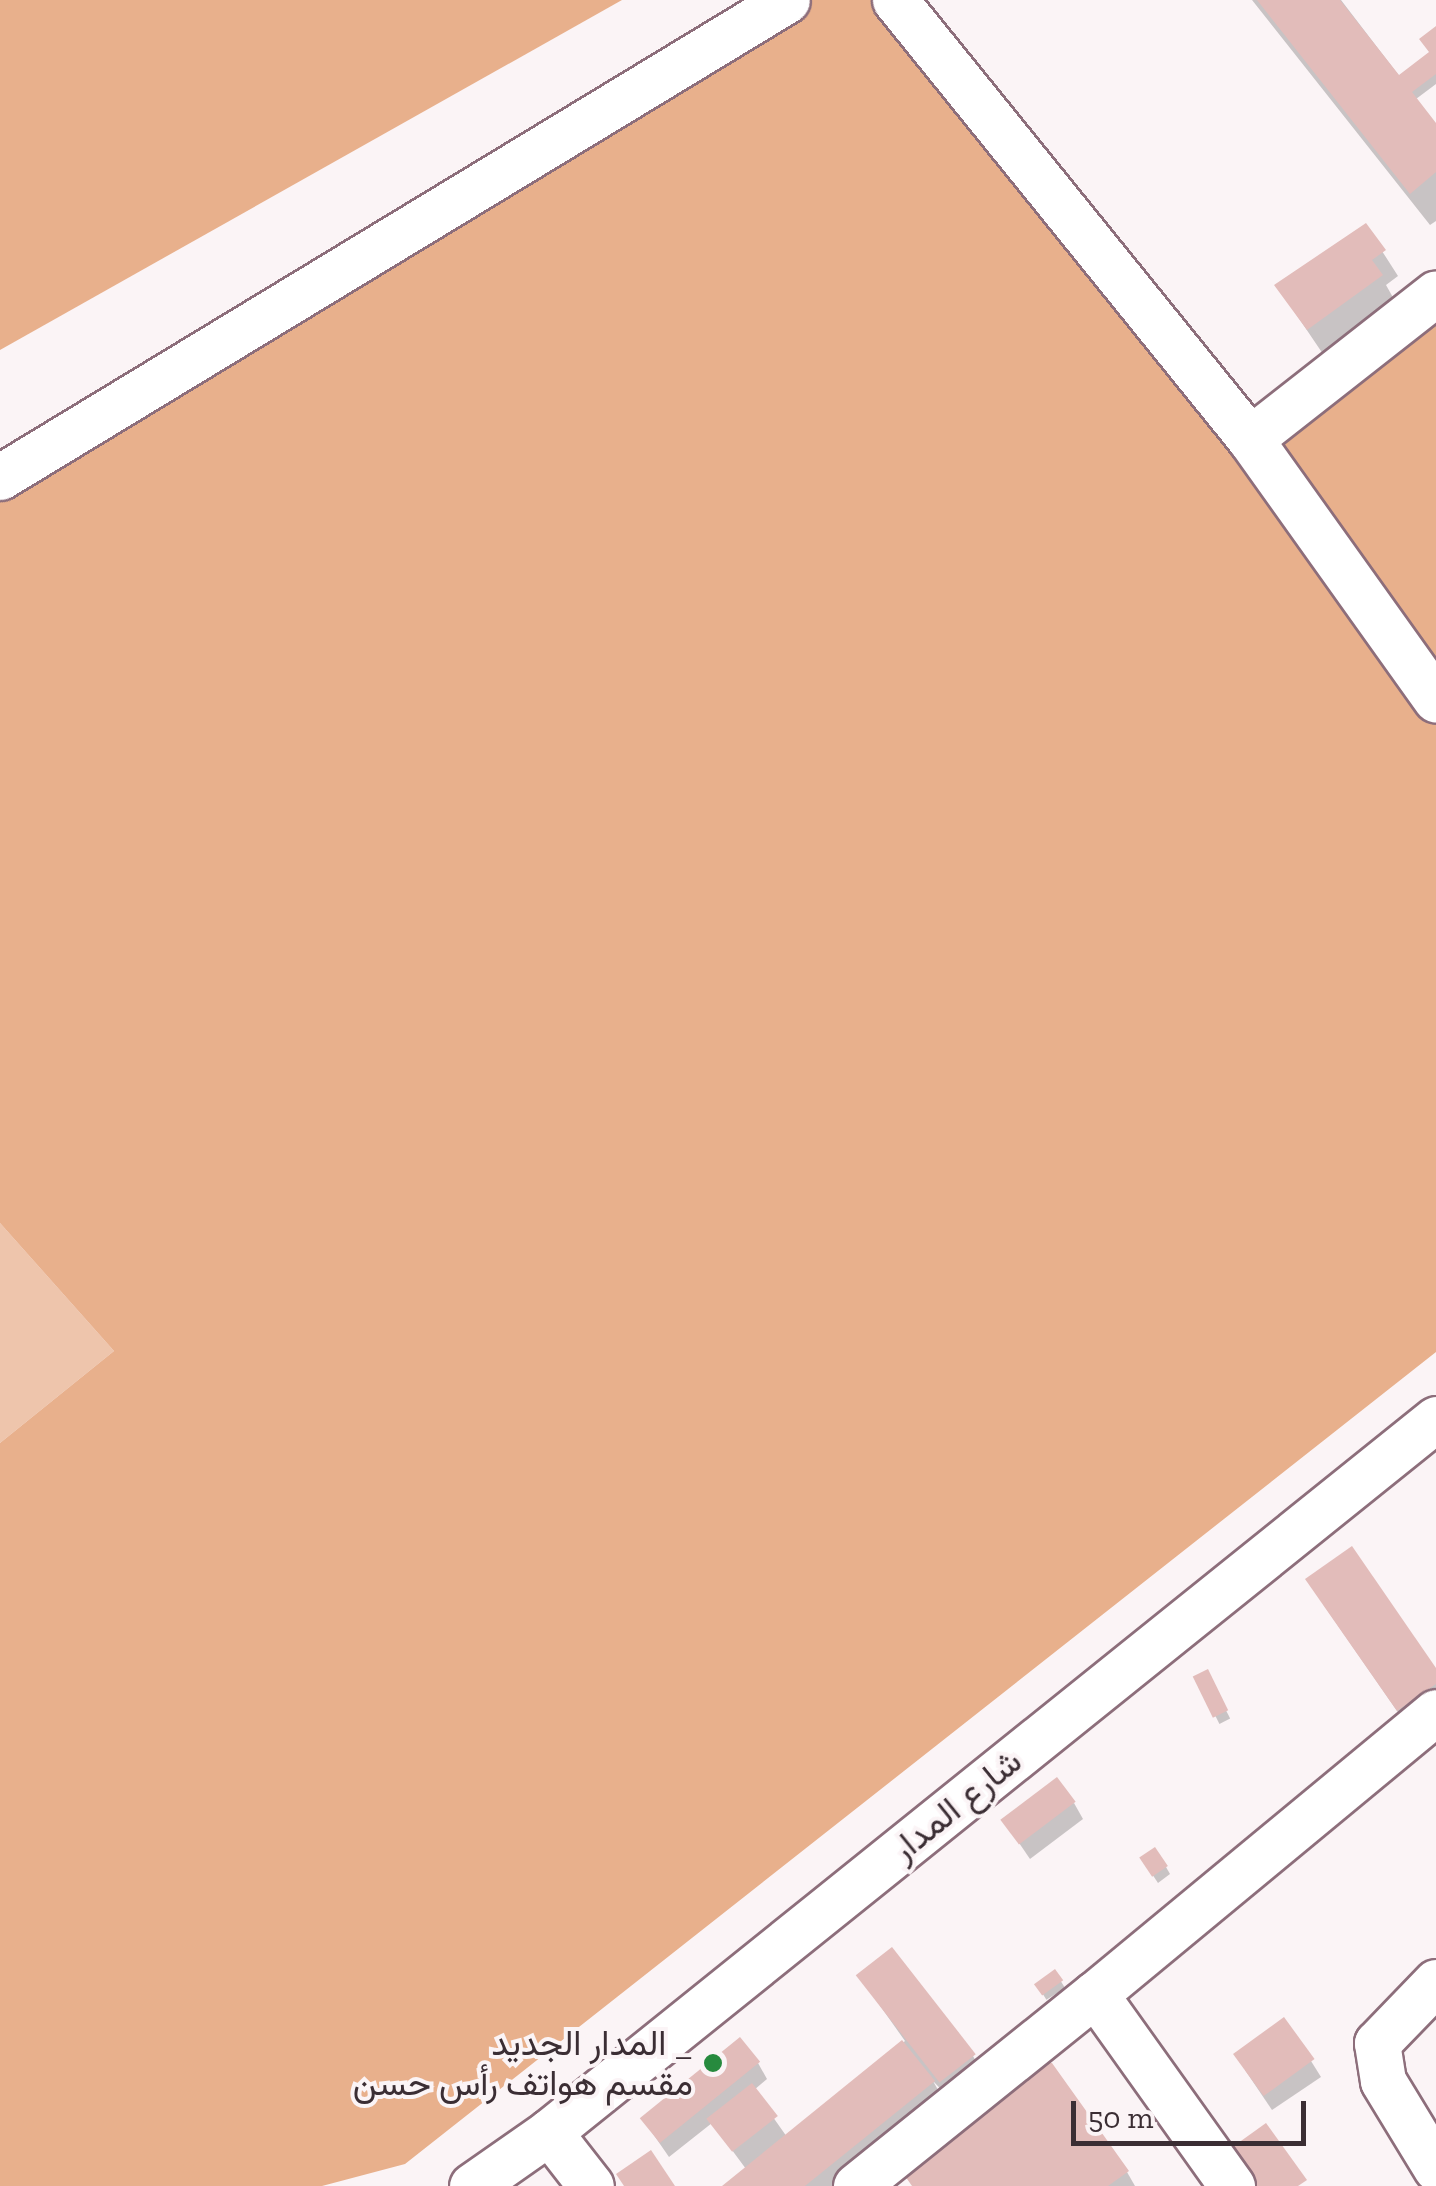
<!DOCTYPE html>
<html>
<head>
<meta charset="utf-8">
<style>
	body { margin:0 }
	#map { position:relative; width:1436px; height:2186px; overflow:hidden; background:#fbf4f6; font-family:"Zilla Slab",Vazirmatn,serif }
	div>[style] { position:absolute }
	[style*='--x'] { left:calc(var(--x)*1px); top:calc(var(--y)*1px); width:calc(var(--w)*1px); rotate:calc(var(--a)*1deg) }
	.green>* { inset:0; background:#eec5ac }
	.forest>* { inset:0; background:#e8b08c }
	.shadow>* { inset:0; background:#0003; transform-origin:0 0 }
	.building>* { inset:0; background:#e2bcba; transform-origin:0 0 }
	.roads { filter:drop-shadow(2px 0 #8d6e7b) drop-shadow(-2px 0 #8d6e7b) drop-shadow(0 2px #8d6e7b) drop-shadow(0 -2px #8d6e7b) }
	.minor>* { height:45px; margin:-22.5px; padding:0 22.5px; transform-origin:22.5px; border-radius:22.5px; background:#fff }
	.dots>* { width:28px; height:28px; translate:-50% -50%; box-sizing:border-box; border:5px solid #fbf4f6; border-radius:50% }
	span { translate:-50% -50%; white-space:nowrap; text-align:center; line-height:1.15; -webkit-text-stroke:8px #fbf4f6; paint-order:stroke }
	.street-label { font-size:35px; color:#3b2e34 }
	.poi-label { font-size:35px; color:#3b2e34 }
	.right { translate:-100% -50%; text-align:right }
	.scale { position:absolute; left:1071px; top:2101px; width:235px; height:45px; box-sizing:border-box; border:5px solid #3b2e34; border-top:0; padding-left:12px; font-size:30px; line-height:35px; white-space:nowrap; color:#3b2e34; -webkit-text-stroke:8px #fbf4f6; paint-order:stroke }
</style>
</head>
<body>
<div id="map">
	<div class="green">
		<i style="clip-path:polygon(0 1223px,114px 1351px,0 1443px)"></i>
	</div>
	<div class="forest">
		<i style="clip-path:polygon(0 0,622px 0,0 350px)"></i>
		<i style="clip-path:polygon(787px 0,892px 0,1436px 719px,1436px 1352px,405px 2164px,322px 2186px,0 2186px,0 1443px,114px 1351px,0 1223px,0 477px)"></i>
		<i style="clip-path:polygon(1436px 303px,1436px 662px,1291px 472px,1283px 438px)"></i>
	</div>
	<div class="shadow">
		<i style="clip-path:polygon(1252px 0,1341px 0,1400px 77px,1430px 54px,1436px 29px,1436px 84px,1416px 99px,1436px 125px,1436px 221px,1430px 225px)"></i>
		<i style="clip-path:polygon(1366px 226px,1398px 276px,1386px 285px,1395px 301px,1323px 354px,1277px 286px)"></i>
		<i style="clip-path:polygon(1323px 1604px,1436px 1672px,1436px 1718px,1413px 1734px)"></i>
		<i style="left:1207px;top:1673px;width:51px;height:12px;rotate:63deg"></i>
		<i style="clip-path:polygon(1074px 1803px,1083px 1819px,1030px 1859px,1004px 1821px)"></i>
		<i style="clip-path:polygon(1142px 1859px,1166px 1867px,1170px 1874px,1158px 1883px)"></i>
		<i style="left:1055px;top:1972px;width:19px;height:22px;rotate:58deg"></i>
		<i style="clip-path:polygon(859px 1976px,973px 2056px,987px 2081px,957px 2106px,933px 2081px,952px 2115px,865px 2186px,726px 2186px,746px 2169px,712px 2123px,669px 2157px,642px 2118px,758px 2063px,767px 2079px,754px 2090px,787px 2137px,905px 2041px)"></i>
		<i style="clip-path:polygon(1311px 2061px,1321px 2077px,1272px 2110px,1245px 2070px)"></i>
		<i style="clip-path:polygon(1127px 2172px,1135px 2186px,913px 2186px)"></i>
	</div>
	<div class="building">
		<i style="clip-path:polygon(1257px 0,1340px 0,1399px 75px,1429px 52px,1419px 39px,1436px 26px,1436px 74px,1412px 92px,1436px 123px,1436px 172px,1410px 194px)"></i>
		<i style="clip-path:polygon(1366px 223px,1386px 250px,1372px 260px,1383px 275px,1307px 330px,1274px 285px)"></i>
		<i style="clip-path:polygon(1352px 1546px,1436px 1668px,1436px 1684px,1397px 1711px,1305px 1579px)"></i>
		<i style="left:1208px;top:1669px;width:46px;height:17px;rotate:64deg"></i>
		<i style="left:1057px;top:1777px;width:31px;height:71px;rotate:53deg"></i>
		<i style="left:1155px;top:1847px;width:23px;height:19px;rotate:56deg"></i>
		<i style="left:892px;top:1947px;width:136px;height:46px;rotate:52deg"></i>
		<i style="left:1055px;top:1969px;width:14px;height:26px;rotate:54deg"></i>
		<i style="left:1284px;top:2017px;width:52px;height:63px;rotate:54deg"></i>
		<i style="left:740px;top:2037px;width:32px;height:129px;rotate:51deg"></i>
		<i style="clip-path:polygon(902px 2040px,935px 2081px,805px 2186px,722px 2186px)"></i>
		<i style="clip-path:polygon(1029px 2061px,1052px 2063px,1129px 2171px,1108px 2186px,912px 2186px,905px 2176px,921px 2164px,917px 2158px)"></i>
		<i style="left:752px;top:2083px;width:42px;height:58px;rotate:52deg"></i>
		<i style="clip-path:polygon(1266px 2123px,1307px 2180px,1298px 2186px,1242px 2186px,1220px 2156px)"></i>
		<i style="clip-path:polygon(651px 2150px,675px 2186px,624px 2186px,616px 2174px)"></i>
	</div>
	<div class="roads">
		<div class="minor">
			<i style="--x:895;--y:0;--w:565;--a:51.04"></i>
			<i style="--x:1250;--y:439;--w:320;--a:54.5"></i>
			<i style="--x:1250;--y:439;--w:236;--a:-38.1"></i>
			<i style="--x:0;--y:477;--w:920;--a:-31.22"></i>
			<i style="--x:1436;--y:1982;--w:85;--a:134"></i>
			<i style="--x:1377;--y:2043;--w:38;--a:81"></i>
			<i style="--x:1383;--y:2081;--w:102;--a:58.7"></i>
			<i style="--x:1095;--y:1994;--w:442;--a:-39.6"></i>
			<i style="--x:549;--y:2132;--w:68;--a:52.1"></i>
			<i style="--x:472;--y:2186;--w:94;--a:-35"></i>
			<i style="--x:549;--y:2132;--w:1138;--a:-38.79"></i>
			<i style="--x:856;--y:2186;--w:307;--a:-38.8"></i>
			<i style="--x:1095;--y:1994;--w:236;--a:54.5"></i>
		</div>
	</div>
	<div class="dots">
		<i style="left:713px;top:2063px;background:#278a3e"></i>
	</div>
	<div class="street-label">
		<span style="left:956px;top:1805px;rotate:-39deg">شارع المدار</span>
	</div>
	<div class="poi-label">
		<span class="right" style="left:693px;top:2063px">المدار الجديد _<br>مقسم هواتف رأس حسن</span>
	</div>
	<div class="scale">50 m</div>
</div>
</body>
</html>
